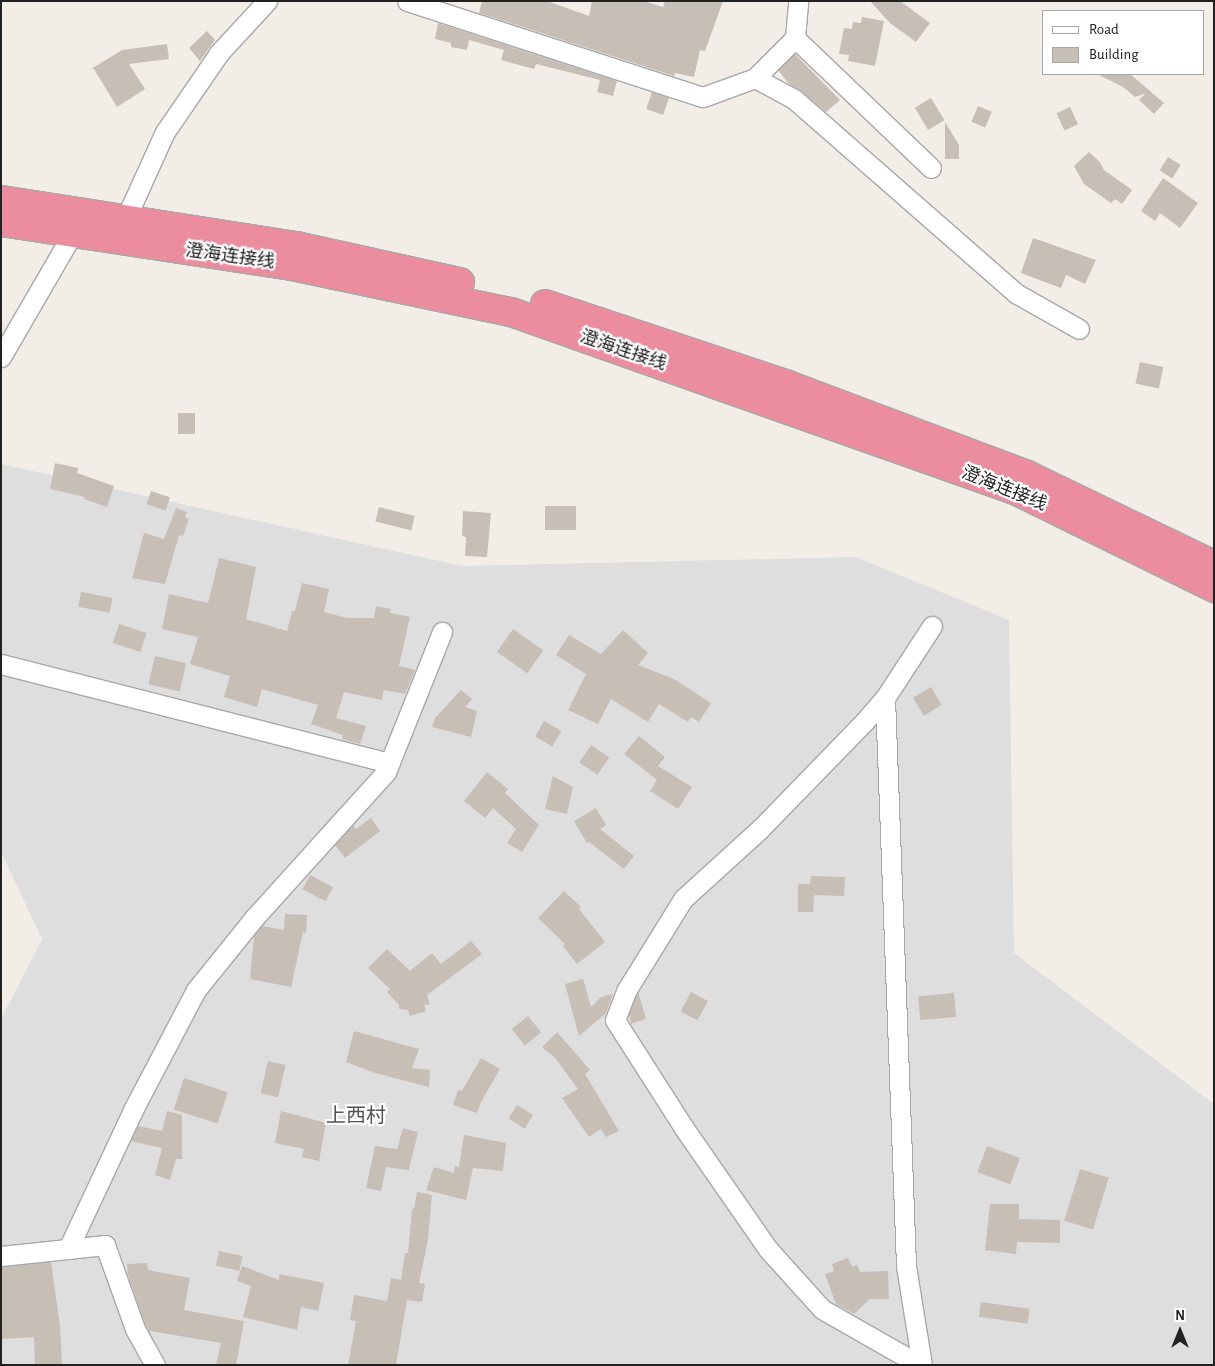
<!DOCTYPE html>
<html>
<head>
<meta charset="utf-8">
<style>
	body { margin:0 }
	#map { position:relative; width:1215px; height:1366px; overflow:hidden; background:#f2eee7; font-family:"Alegreya Sans","Noto Sans SC",sans-serif }
	div>[style] { position:absolute }
	[style*='--x'] { left:calc(var(--x)*1px); top:calc(var(--y)*1px); width:calc(var(--w)*1px); rotate:calc(var(--a)*1deg) }
	.residential>* { inset:0; background:#dfdede }
	.building>* { inset:0; background:#c7beb6; transform-origin:0 0 }
	.roads { filter:drop-shadow(1px 0 #a8a8a8) drop-shadow(-1px 0 #a8a8a8) drop-shadow(0 1px #a8a8a8) drop-shadow(0 -1px #a8a8a8) }
	.minor>* { height:19px; margin:-9.5px; padding:0 9.5px; transform-origin:9.5px; border-radius:9.5px; background:#fff }
	.highway>* { height:28px; margin:-14px; padding:0 14px; transform-origin:14px; border-radius:14px; background:#eb8d9f }
	span { translate:-50% -50%; white-space:nowrap; text-align:center; line-height:1.15; -webkit-text-stroke:4.5px #fff; paint-order:stroke }
	.street-label { font-size:18px; color:#212121 }
	.quarter-label { font-size:20px; color:#545454 }
	.frame { position:absolute; inset:0; border:2px solid #212121; pointer-events:none }
	.legend { position:absolute; left:1042px; top:10px; width:162px; height:65px; box-sizing:border-box; background:#fff; border:1px solid #a6a6a6; margin:0; padding:6px 9px; list-style:none; font-size:15px; color:#212121 }
	.legend li { display:flex; align-items:center; gap:10px; height:25px }
	.legend b { width:25px; border:1px solid #a6a6a6 }
	.north { position:absolute; left:1155px; top:1306px; width:50px; height:50px; -webkit-text-stroke:4px #fff; paint-order:stroke; rotate:0deg; font-size:14px; font-weight:700; line-height:20px; text-align:center; color:#212121 }
	.north::after { content:''; display:block; margin:auto; width:18px; height:22px; background:#212121; clip-path:polygon(50% 0,100% 100%,50% 72%,0 100%) }
</style>
</head>
<body>
<div id="map">
	<div class="residential">
		<i style="clip-path:polygon(1px 464px,462px 566px,856px 557px,1009px 620px,1014px 953px,1214px 1104px,1214px 1365px,1px 1365px,1px 1019px,42px 939px,1px 852px)"></i>
	</div>
	<div class="building">
		<i style="clip-path:polygon(482px 1px,547px 1px,589px 16px,592px 1px,643px 1px,663px 7px,665px 1px,723px 1px,705px 51px,700px 50px,694px 77px,675px 73px,674px 76px,479px 13px)"></i>
		<i style="clip-path:polygon(870px 1px,900px 1px,930px 23px,916px 42px,890px 23px)"></i>
		<i style="clip-path:polygon(862px 17px,884px 21px,875px 66px,848px 61px,849px 55px,839px 54px,844px 28px,852px 29px,853px 22px,861px 23px)"></i>
		<i style="clip-path:polygon(438px 23px,617px 81px,613px 96px,597px 92px,600px 80px,536px 64px,534px 69px,501px 60px,504px 50px,469px 40px,467px 50px,451px 47px,451px 43px,435px 39px)"></i>
		<i style="clip-path:polygon(207px 31px,215px 40px,200px 61px,189px 48px)"></i>
		<i style="clip-path:polygon(167px 44px,169px 59px,129px 64px,145px 89px,117px 107px,94px 69px,91px 69px,122px 50px)"></i>
		<i style="clip-path:polygon(795px 54px,840px 100px,826px 112px,801px 91px,789px 84px,778px 70px)"></i>
		<i style="clip-path:polygon(1097px 74px,1130px 74px,1164px 103px,1154px 114px,1139px 100px,1146px 93px,1135px 97px,1123px 87px)"></i>
		<i style="left:652px;top:92px;width:18px;height:18px;rotate:19deg"></i>
		<i style="left:931px;top:98px;width:26px;height:19px;rotate:59deg"></i>
		<i style="left:978px;top:106px;width:15px;height:17px;rotate:23deg"></i>
		<i style="left:1070px;top:107px;width:19px;height:15px;rotate:65deg"></i>
		<i style="clip-path:polygon(945px 122px,959px 145px,959px 159px,945px 159px)"></i>
		<i style="clip-path:polygon(1089px 152px,1100px 162px,1104px 170px,1132px 190px,1122px 204px,1115px 199px,1111px 203px,1084px 184px,1074px 166px)"></i>
		<i style="left:1168px;top:157px;width:15px;height:16px;rotate:32deg"></i>
		<i style="clip-path:polygon(1163px 178px,1198px 203px,1180px 228px,1160px 213px,1155px 221px,1141px 211px)"></i>
		<i style="clip-path:polygon(1033px 238px,1096px 260px,1085px 284px,1066px 275px,1061px 288px,1021px 273px)"></i>
		<i style="left:1140px;top:362px;width:24px;height:22px;rotate:12deg"></i>
		<i style="left:178px;top:413px;width:17px;height:21px"></i>
		<i style="clip-path:polygon(55px 463px,78px 468px,77px 473px,114px 486px,107px 507px,84px 499px,85px 497px,50px 489px)"></i>
		<i style="left:151px;top:491px;width:20px;height:14px;rotate:18deg"></i>
		<i style="left:545px;top:506px;width:31px;height:24px"></i>
		<i style="left:379px;top:507px;width:37px;height:15px;rotate:14deg"></i>
		<i style="clip-path:polygon(176px 508px,187px 512px,185px 517px,189px 519px,183px 536px,179px 535px,165px 584px,132px 578px,144px 533px,164px 539px)"></i>
		<i style="clip-path:polygon(463px 511px,491px 513px,487px 557px,465px 556px,466px 537px,462px 536px)"></i>
		<i style="clip-path:polygon(219px 558px,256px 567px,246px 619px,287px 631px,292px 611px,295px 611px,302px 583px,329px 589px,324px 612px,347px 618px,374px 618px,376px 606px,391px 609px,390px 613px,410px 617px,399px 666px,415px 670px,405px 694px,384px 690px,382px 700px,344px 692px,336px 718px,366px 726px,360px 744px,342px 739px,343px 735px,311px 724px,318px 705px,262px 689px,257px 707px,224px 697px,230px 676px,190px 664px,198px 637px,162px 629px,169px 594px,208px 603px)"></i>
		<i style="left:81px;top:592px;width:32px;height:15px;rotate:11deg"></i>
		<i style="left:119px;top:624px;width:29px;height:20px;rotate:18deg"></i>
		<i style="left:513px;top:629px;width:37px;height:28px;rotate:35deg"></i>
		<i style="clip-path:polygon(623px 630px,648px 653px,638px 665px,674px 679px,711px 703px,699px 722px,691px 717px,688px 722px,659px 704px,648px 722px,611px 699px,598px 724px,568px 710px,586px 674px,556px 655px,569px 635px,601px 654px)"></i>
		<i style="left:155px;top:656px;width:32px;height:29px;rotate:13deg"></i>
		<i style="left:931px;top:687px;width:21px;height:21px;rotate:59deg"></i>
		<i style="clip-path:polygon(461px 690px,472px 699px,465px 707px,477px 711px,471px 737px,432px 727px,435px 718px)"></i>
		<i style="left:544px;top:721px;width:20px;height:18px;rotate:30deg"></i>
		<i style="clip-path:polygon(639px 736px,665px 757px,658px 766px,692px 787px,678px 809px,650px 791px,657px 780px,624px 754px)"></i>
		<i style="left:591px;top:745px;width:22px;height:21px;rotate:34deg"></i>
		<i style="clip-path:polygon(487px 772px,508px 789px,505px 793px,539px 825px,522px 852px,507px 843px,516px 829px,493px 808px,485px 818px,464px 801px)"></i>
		<i style="clip-path:polygon(553px 776px,573px 787px,567px 814px,545px 809px)"></i>
		<i style="clip-path:polygon(596px 808px,606px 825px,600px 829px,634px 856px,624px 869px,589px 842px,587px 843px,574px 821px)"></i>
		<i style="clip-path:polygon(371px 818px,380px 831px,345px 858px,335px 845px,353px 825px,356px 829px)"></i>
		<i style="left:310px;top:875px;width:26px;height:16px;rotate:28deg"></i>
		<i style="clip-path:polygon(811px 876px,845px 877px,844px 896px,814px 895px,813px 912px,798px 912px,798px 884px,810px 884px)"></i>
		<i style="clip-path:polygon(564px 891px,581px 907px,579px 909px,605px 942px,577px 964px,563px 946px,565px 944px,538px 918px)"></i>
		<i style="clip-path:polygon(285px 914px,307px 915px,306px 933px,303px 932px,291px 987px,250px 979px,254px 936px,262px 926px,284px 930px)"></i>
		<i style="clip-path:polygon(471px 941px,482px 954px,427px 995px,430px 1004px,424px 1005px,426px 1011px,410px 1016px,408px 1010px,399px 1009px,399px 1005px,387px 992px,390px 989px,368px 968px,387px 949px,410px 971px,432px 953px,441px 964px)"></i>
		<i style="clip-path:polygon(583px 979px,591px 1007px,601px 997px,613px 994px,606px 1013px,579px 1036px,565px 984px)"></i>
		<i style="clip-path:polygon(638px 992px,646px 1019px,631px 1024px,630px 1017px,628px 1018px)"></i>
		<i style="left:691px;top:992px;width:19px;height:22px;rotate:28deg"></i>
		<i style="left:954px;top:993px;width:24px;height:36px;rotate:85deg"></i>
		<i style="left:528px;top:1016px;width:21px;height:21px;rotate:51deg"></i>
		<i style="clip-path:polygon(354px 1031px,419px 1049px,412px 1068px,430px 1070px,429px 1087px,375px 1073px,346px 1062px)"></i>
		<i style="clip-path:polygon(557px 1032px,590px 1070px,585px 1074px,619px 1131px,606px 1137px,601px 1129px,589px 1137px,562px 1098px,578px 1089px,555px 1058px,542px 1047px)"></i>
		<i style="clip-path:polygon(481px 1058px,500px 1069px,481px 1102px,477px 1113px,453px 1105px,458px 1090px,462px 1091px)"></i>
		<i style="left:268px;top:1061px;width:18px;height:33px;rotate:13deg"></i>
		<i style="left:184px;top:1078px;width:46px;height:33px;rotate:18deg"></i>
		<i style="left:517px;top:1105px;width:19px;height:16px;rotate:32deg"></i>
		<i style="clip-path:polygon(167px 1111px,182px 1115px,182px 1159px,176px 1159px,170px 1180px,155px 1175px,162px 1148px,131px 1141px,138px 1126px,162px 1131px)"></i>
		<i style="clip-path:polygon(281px 1111px,326px 1123px,319px 1161px,302px 1157px,304px 1149px,275px 1143px)"></i>
		<i style="clip-path:polygon(403px 1128px,418px 1132px,409px 1170px,386px 1167px,381px 1191px,366px 1188px,375px 1146px,397px 1149px)"></i>
		<i style="clip-path:polygon(464px 1135px,506px 1143px,503px 1171px,473px 1168px,466px 1200px,426px 1190px,434px 1167px,454px 1173px,455px 1166px,459px 1167px)"></i>
		<i style="left:987px;top:1146px;width:35px;height:28px;rotate:20deg"></i>
		<i style="left:1080px;top:1169px;width:30px;height:54px;rotate:17deg"></i>
		<i style="clip-path:polygon(417px 1192px,432px 1195px,428px 1240px,419px 1283px,425px 1284px,422px 1302px,407px 1300px,396px 1365px,348px 1365px,356px 1321px,350px 1320px,354px 1295px,387px 1301px,391px 1278px,401px 1280px,405px 1253px,408px 1253px,412px 1209px,414px 1209px)"></i>
		<i style="clip-path:polygon(990px 1204px,1019px 1204px,1019px 1219px,1060px 1220px,1060px 1243px,1017px 1242px,1016px 1254px,985px 1250px)"></i>
		<i style="left:219px;top:1251px;width:24px;height:15px;rotate:12deg"></i>
		<i style="clip-path:polygon(848px 1258px,852px 1267px,857px 1265px,860px 1272px,888px 1271px,889px 1299px,870px 1299px,854px 1314px,836px 1304px,825px 1274px,834px 1271px,832px 1264px)"></i>
		<i style="clip-path:polygon(51px 1262px,60px 1326px,62px 1364px,35px 1365px,34px 1337px,1px 1339px,1px 1267px)"></i>
		<i style="clip-path:polygon(147px 1263px,148px 1270px,190px 1278px,184px 1310px,244px 1321px,236px 1365px,216px 1365px,221px 1343px,150px 1331px,152px 1336px,145px 1324px,128px 1275px,127px 1264px)"></i>
		<i style="clip-path:polygon(242px 1266px,279px 1280px,279px 1274px,324px 1283px,318px 1311px,301px 1307px,297px 1330px,243px 1317px,251px 1286px,237px 1281px)"></i>
		<i style="left:981px;top:1302px;width:49px;height:15px;rotate:8deg"></i>
	</div>
	<div class="roads">
		<div class="minor">
			<i style="--x:407;--y:1;--w:311;--a:18"></i>
			<i style="--x:703;--y:97;--w:55;--a:-20.1"></i>
			<i style="--x:755;--y:78;--w:44;--a:28.3"></i>
			<i style="--x:794;--y:99;--w:296;--a:41.2"></i>
			<i style="--x:1017;--y:294;--w:71;--a:29.4"></i>
			<i style="--x:795;--y:38;--w:188;--a:43.7"></i>
			<i style="--x:755;--y:78;--w:57;--a:-45"></i>
			<i style="--x:795;--y:38;--w:37;--a:-85"></i>
			<i style="--x:125;--y:220;--w:97;--a:-65.6"></i>
			<i style="--x:165;--y:132;--w:96;--a:-55.6"></i>
			<i style="--x:219;--y:53;--w:71;--a:-47.3"></i>
			<i style="--x:1;--y:357;--w:143;--a:-59.9"></i>
			<i style="--x:1;--y:664;--w:401;--a:14.3"></i>
			<i style="--x:885;--y:698;--w:568;--a:87.88"></i>
			<i style="--x:906;--y:1266;--w:100;--a:80.8"></i>
			<i style="--x:68;--y:1249;--w:156;--a:-64.9"></i>
			<i style="--x:134;--y:1108;--w:133;--a:-62.3"></i>
			<i style="--x:196;--y:990;--w:92;--a:-51.1"></i>
			<i style="--x:254;--y:918;--w:197;--a:-47.9"></i>
			<i style="--x:386;--y:772;--w:151;--a:-68.2"></i>
			<i style="--x:1;--y:1256;--w:105;--a:-6"></i>
			<i style="--x:105;--y:1245;--w:89;--a:70.3"></i>
			<i style="--x:135;--y:1329;--w:41;--a:60.9"></i>
			<i style="--x:920;--y:1365;--w:113;--a:-150.3"></i>
			<i style="--x:822;--y:1309;--w:81;--a:-132"></i>
			<i style="--x:768;--y:1249;--w:147;--a:-124.8"></i>
			<i style="--x:684;--y:1128;--w:128;--a:-122.6"></i>
			<i style="--x:615;--y:1020;--w:31;--a:-69"></i>
			<i style="--x:626;--y:991;--w:108;--a:-58.2"></i>
			<i style="--x:683;--y:899;--w:104;--a:-42.3"></i>
			<i style="--x:760;--y:829;--w:149;--a:-45.8"></i>
			<i style="--x:864;--y:722;--w:32;--a:-49"></i>
			<i style="--x:885;--y:698;--w:86;--a:-56.9"></i>
		</div>
		<div class="highway">
			<i style="--x:1;--y:200;--w:299;--a:8.9"></i>
			<i style="--x:296;--y:246;--w:168;--a:12.4"></i>
			<i style="--x:1;--y:222;--w:294;--a:8.6"></i>
			<i style="--x:292;--y:266;--w:224;--a:11.9"></i>
			<i style="--x:511;--y:312;--w:537;--a:19.48"></i>
			<i style="--x:1017;--y:491;--w:220;--a:26.2"></i>
			<i style="--x:545;--y:304;--w:256;--a:18.4"></i>
			<i style="--x:788;--y:385;--w:255;--a:20.6"></i>
			<i style="--x:1027;--y:475;--w:208;--a:25.7"></i>
		</div>
	</div>
	<div class="street-label">
		<span style="left:230px;top:257px;rotate:8deg">澄海连接线</span>
		<span style="left:623px;top:351px;rotate:19deg">澄海连接线</span>
		<span style="left:1004px;top:489px;rotate:22deg">澄海连接线</span>
	</div>
	<div class="quarter-label">
		<span style="left:356px;top:1116px">上西村</span>
	</div>
	<div class="frame"></div>
	<ul class="legend">
	<li><b style="height:6px;background:#fff"></b>Road</li>
	<li><b style="height:14px;background:#c7beb6"></b>Building</li>
	</ul>
	<div class="north">N</div>
</div>
</body>
</html>
